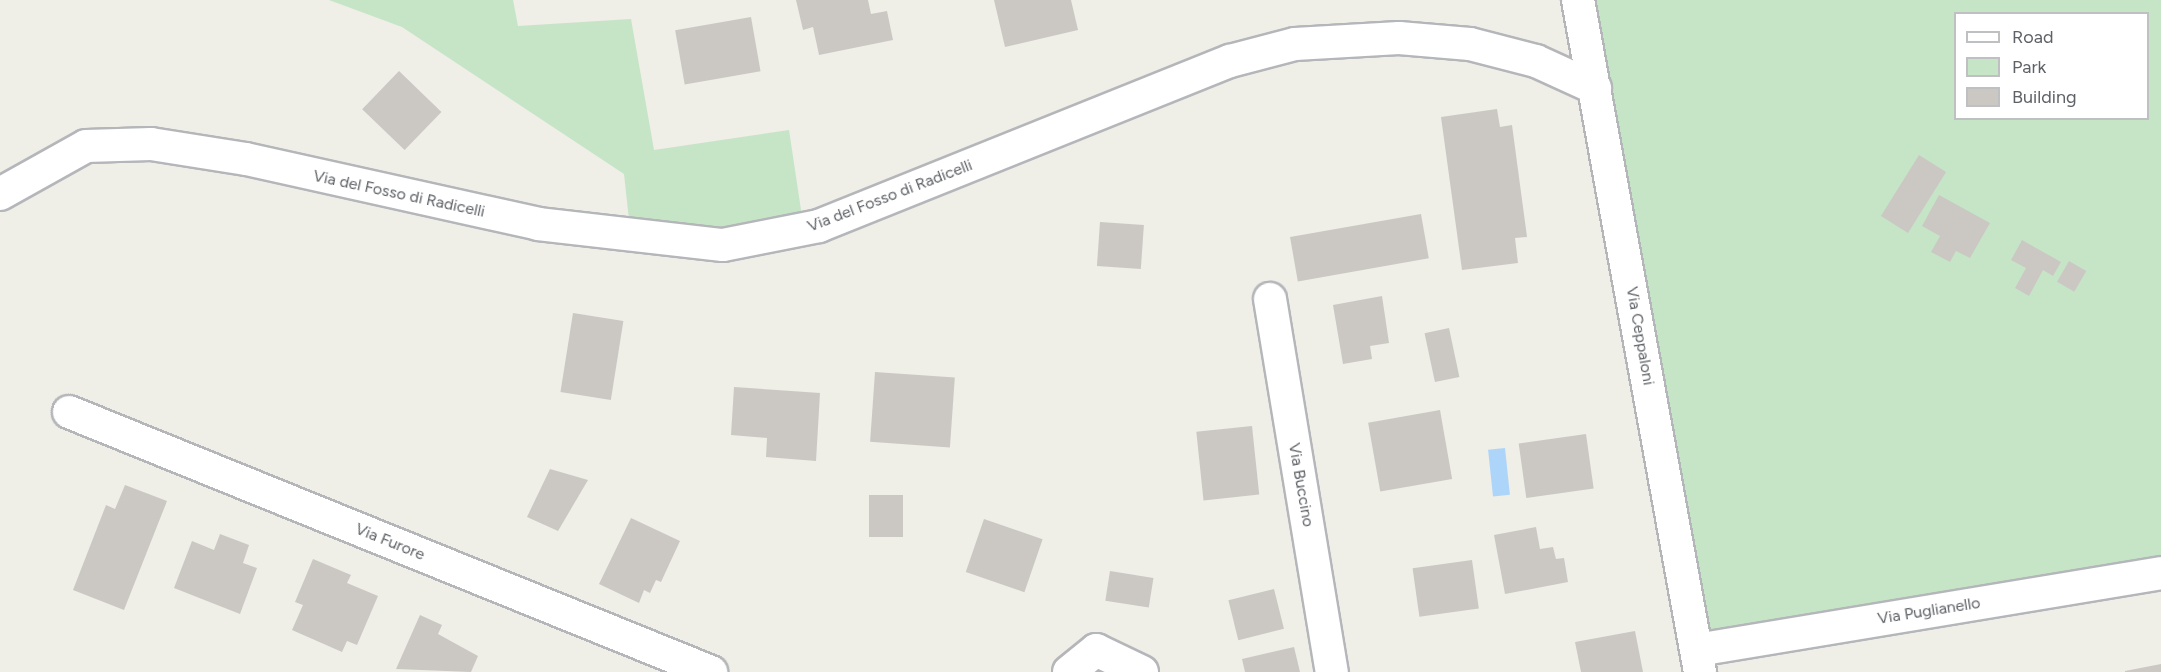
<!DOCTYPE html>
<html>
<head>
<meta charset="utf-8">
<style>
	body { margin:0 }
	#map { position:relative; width:2161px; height:672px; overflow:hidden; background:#efeee7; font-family:Figtree,sans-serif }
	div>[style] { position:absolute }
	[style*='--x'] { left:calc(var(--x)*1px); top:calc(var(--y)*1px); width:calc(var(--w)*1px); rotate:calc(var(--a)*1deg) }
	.green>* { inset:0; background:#c5e5c6 }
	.water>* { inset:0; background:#add5f9; transform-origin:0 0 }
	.building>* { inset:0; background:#cbc8c4; transform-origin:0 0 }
	.roads { filter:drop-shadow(2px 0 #b4b6ba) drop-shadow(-2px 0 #b4b6ba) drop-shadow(0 2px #b4b6ba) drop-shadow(0 -2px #b4b6ba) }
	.street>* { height:32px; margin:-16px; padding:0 16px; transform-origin:16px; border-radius:16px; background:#fff }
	span { translate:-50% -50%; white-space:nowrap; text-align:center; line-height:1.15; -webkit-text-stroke:4.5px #fff; paint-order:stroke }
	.street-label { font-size:16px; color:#5e6166 }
	.legend { position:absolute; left:1954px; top:12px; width:195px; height:108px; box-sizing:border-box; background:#fff; border:2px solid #bfc0c2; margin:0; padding:8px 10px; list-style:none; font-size:18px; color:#5e6166 }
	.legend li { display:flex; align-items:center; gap:12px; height:30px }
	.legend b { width:30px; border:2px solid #bfc0c2 }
</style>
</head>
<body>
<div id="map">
	<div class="green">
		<i style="clip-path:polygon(329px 0,513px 0,518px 26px,631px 19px,654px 150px,789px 130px,804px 230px,631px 238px,624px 174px,402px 27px)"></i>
		<i style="clip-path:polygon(evenodd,1578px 0,2161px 0,2161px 573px,1697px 650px,1578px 0,1956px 14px,2148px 14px,2148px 118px,1956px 118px,1956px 14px)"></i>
	</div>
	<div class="water">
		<i style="left:1505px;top:448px;width:47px;height:17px;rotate:84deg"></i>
	</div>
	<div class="building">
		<i style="clip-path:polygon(796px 0,868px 0,871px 14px,887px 11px,893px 40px,819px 55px,813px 27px,803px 30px)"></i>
		<i style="clip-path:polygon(994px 0,1071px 0,1078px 30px,1005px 47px)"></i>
		<i style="left:751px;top:17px;width:55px;height:77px;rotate:80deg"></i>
		<i style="left:399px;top:71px;width:59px;height:53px;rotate:44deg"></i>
		<i style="clip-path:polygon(1497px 109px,1500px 127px,1512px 125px,1527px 237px,1515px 238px,1518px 263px,1462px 270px,1441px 117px)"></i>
		<i style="left:1919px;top:155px;width:32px;height:72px;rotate:32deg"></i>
		<i style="clip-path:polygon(1939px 195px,1990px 223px,1970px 258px,1956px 251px,1950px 262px,1931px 252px,1940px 236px,1922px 226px)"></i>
		<i style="left:1421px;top:214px;width:45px;height:133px;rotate:80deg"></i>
		<i style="left:1100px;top:222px;width:44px;height:44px;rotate:4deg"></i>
		<i style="clip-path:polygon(2022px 240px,2061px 262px,2053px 276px,2043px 270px,2029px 296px,2015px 288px,2026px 268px,2011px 260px)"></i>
		<i style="left:2069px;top:261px;width:20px;height:24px;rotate:30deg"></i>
		<i style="clip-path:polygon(1382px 296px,1389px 343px,1370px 346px,1372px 359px,1343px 364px,1333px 305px)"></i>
		<i style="left:573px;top:313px;width:51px;height:80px;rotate:9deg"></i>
		<i style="left:1449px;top:328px;width:50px;height:25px;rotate:78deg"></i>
		<i style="left:875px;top:372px;width:80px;height:70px;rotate:4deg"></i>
		<i style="clip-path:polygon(734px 387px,820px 393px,816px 461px,766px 457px,767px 438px,731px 435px)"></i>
		<i style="left:1440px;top:410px;width:70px;height:73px;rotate:80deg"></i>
		<i style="left:1252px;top:426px;width:69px;height:56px;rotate:84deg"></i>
		<i style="left:1586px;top:434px;width:55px;height:68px;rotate:82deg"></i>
		<i style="clip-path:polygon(550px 469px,588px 480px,558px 531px,527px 517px)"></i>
		<i style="clip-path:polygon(125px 485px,167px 501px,124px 610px,73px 590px,106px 505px,115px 509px)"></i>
		<i style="left:869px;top:495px;width:34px;height:42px"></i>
		<i style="clip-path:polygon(631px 518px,680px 541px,661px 582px,656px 580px,650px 593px,644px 590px,639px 603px,599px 584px)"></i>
		<i style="left:984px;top:519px;width:62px;height:56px;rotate:19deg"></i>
		<i style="clip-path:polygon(1536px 527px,1540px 549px,1553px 547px,1556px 559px,1564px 558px,1568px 582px,1505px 594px,1494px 535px)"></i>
		<i style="clip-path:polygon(220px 534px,249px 545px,243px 563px,257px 568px,240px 614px,174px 588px,192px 541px,214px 550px)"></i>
		<i style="clip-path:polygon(313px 559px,351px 575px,347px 583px,378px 596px,357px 645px,347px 641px,342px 652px,292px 630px,303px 605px,295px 602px)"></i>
		<i style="left:1472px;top:560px;width:49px;height:60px;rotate:82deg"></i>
		<i style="left:1110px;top:571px;width:44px;height:30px;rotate:9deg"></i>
		<i style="left:1274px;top:589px;width:41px;height:47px;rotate:76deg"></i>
		<i style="clip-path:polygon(420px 615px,442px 625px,438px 634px,478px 656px,471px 672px,396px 669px)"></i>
		<i style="clip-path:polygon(1635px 631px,1643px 672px,1581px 672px,1575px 642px)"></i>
		<i style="clip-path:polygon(1294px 647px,1300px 672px,1245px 672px,1242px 659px)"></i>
		<i style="clip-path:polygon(2161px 664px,2161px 672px,2125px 672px,2125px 671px)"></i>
	</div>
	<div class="roads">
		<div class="street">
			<i style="--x:1578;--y:0;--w:683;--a:79.71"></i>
			<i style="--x:0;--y:194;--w:98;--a:-29.2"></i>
			<i style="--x:86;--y:146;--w:65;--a:-1.8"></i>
			<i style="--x:151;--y:144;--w:96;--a:9"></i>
			<i style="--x:246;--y:159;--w:299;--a:12.5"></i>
			<i style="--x:538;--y:224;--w:186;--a:6.5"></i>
			<i style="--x:723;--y:245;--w:98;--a:-11.2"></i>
			<i style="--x:819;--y:226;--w:443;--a:-21.9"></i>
			<i style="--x:1230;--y:61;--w:67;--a:-14.7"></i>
			<i style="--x:1295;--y:44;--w:104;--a:-3.3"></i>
			<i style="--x:1399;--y:38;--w:71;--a:4.8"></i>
			<i style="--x:1470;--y:44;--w:68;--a:14.4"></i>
			<i style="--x:1536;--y:61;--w:65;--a:24.6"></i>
			<i style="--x:1270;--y:299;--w:378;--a:80.6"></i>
			<i style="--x:69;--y:412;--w:693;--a:22.05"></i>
			<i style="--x:1697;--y:650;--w:470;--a:-9.4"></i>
			<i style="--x:1069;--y:672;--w:35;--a:-39"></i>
			<i style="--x:1096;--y:650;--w:51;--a:25.6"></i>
		</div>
	</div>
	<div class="street-label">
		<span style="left:399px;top:194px;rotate:12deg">Via del Fosso di Radicelli</span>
		<span style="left:890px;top:196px;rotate:-21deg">Via del Fosso di Radicelli</span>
		<span style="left:1640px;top:336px;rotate:80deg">Via Ceppaloni</span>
		<span style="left:1301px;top:485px;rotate:80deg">Via Buccino</span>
		<span style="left:390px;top:542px;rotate:22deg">Via Furore</span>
		<span style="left:1929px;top:611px;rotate:-9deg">Via Puglianello</span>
	</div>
	<ul class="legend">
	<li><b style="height:8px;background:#fff"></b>Road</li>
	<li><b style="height:16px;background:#c5e5c6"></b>Park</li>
	<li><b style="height:16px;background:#cbc8c4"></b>Building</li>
	</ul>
</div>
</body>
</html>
